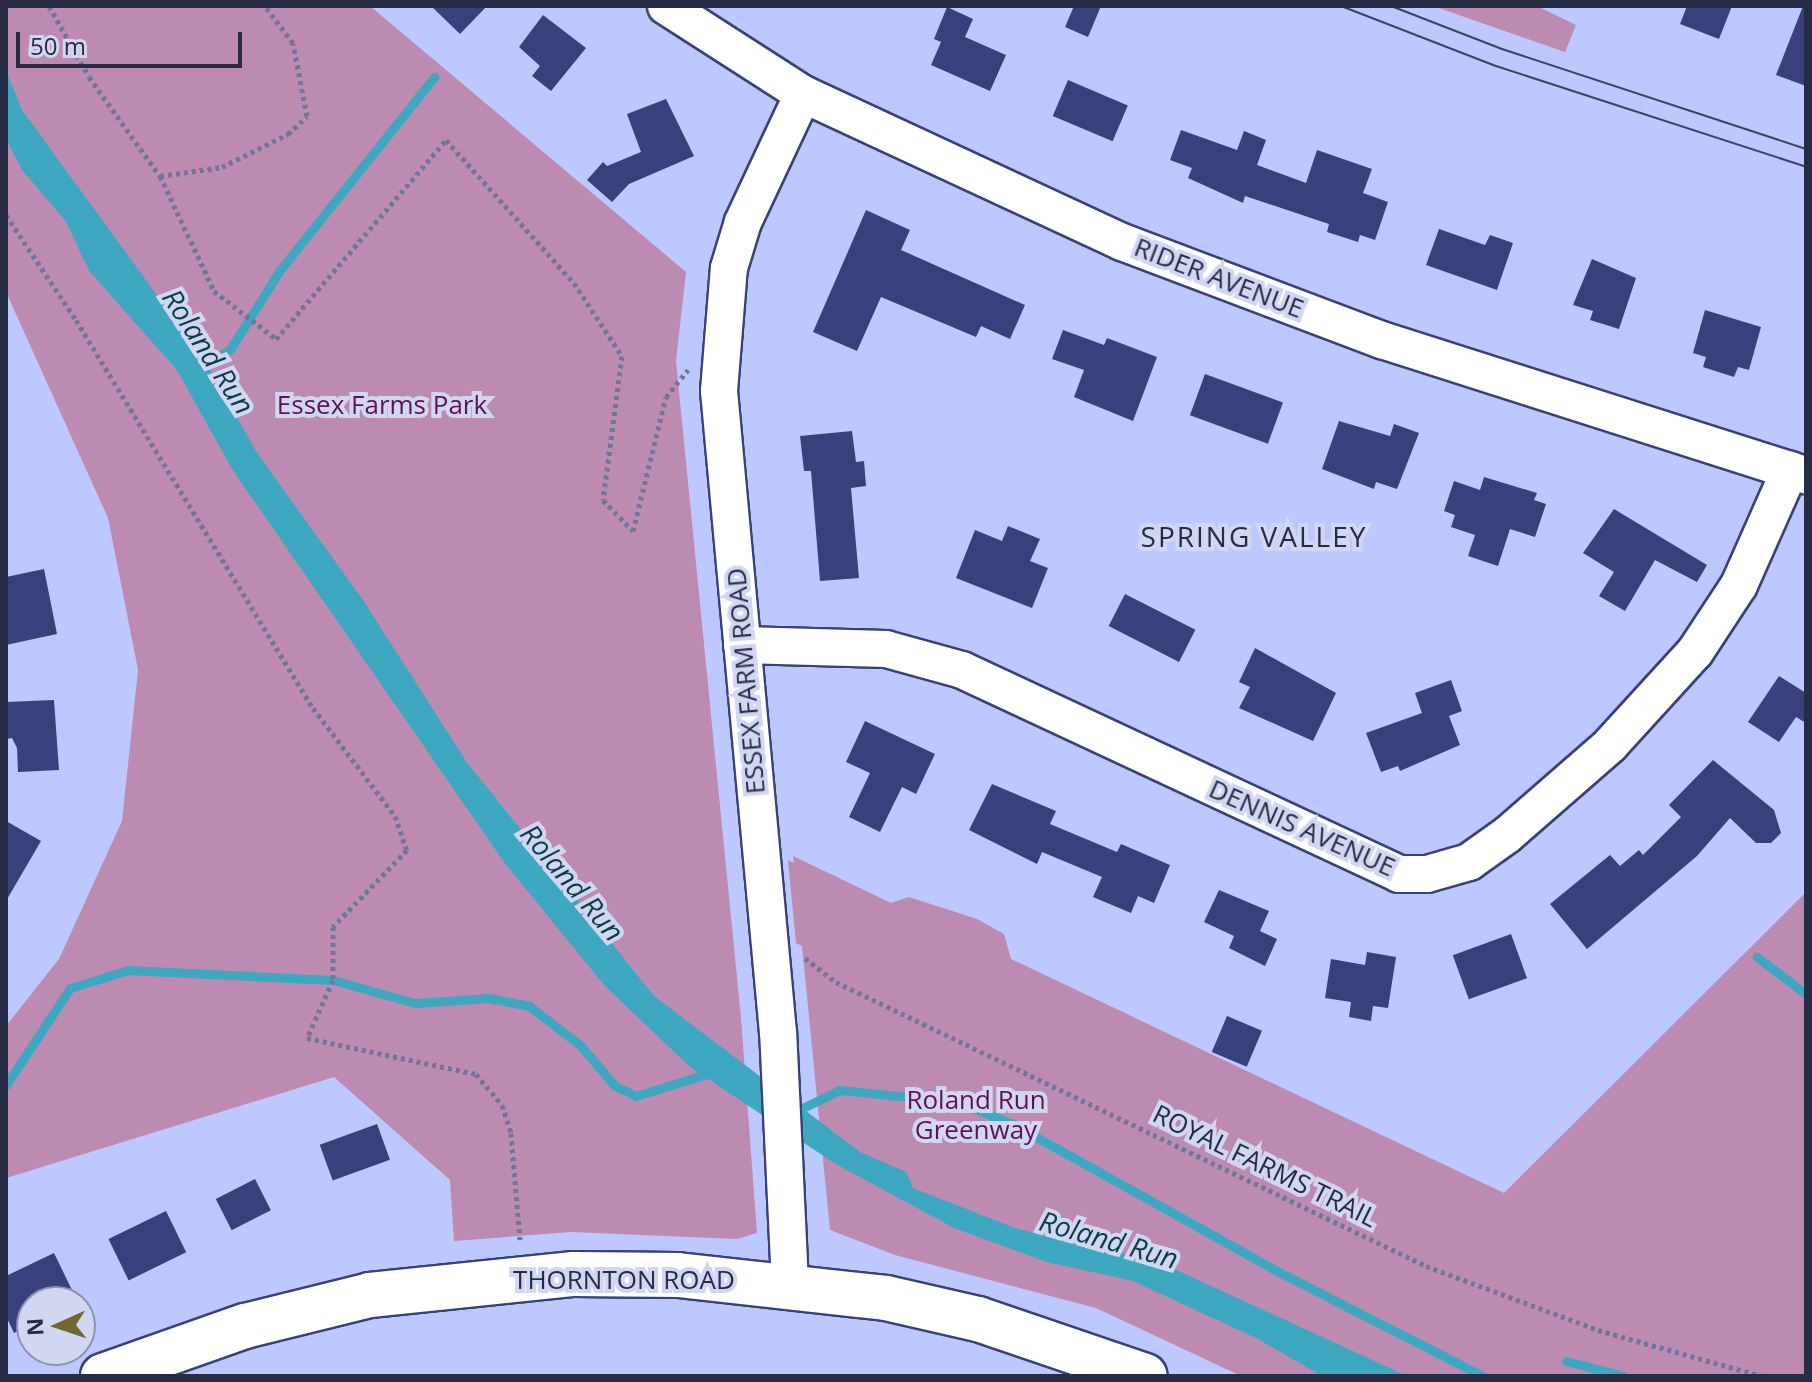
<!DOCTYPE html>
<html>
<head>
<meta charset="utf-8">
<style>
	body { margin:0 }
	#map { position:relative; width:1812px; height:1382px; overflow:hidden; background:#bdc8fe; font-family:"Open Sans",sans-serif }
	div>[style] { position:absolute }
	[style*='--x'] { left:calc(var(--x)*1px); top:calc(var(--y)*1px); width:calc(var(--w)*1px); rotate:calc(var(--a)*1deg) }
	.green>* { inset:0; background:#bd8ab1 }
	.water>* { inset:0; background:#3da8c0 }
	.stream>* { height:9px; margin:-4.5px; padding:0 4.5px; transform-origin:4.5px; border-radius:4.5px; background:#3da8c0 }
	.building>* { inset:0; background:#39417d; transform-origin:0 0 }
	.path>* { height:5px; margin-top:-2.5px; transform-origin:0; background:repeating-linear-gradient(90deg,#6f769e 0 4px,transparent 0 8px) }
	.roads { filter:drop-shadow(2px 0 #39417a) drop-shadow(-2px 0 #39417a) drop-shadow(0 2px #39417a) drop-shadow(0 -2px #39417a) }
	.minor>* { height:36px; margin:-18px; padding:0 18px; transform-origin:18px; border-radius:18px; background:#fff }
	.tertiary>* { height:44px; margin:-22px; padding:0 22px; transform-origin:22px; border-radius:22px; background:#fff }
	.tram>* { height:2px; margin:-1px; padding:0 1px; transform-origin:1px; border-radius:1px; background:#3d4361 }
	span { translate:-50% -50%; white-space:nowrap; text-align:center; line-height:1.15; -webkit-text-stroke:8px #d1d7f3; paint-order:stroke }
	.street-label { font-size:26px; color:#272c46 }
	.park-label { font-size:26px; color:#5f1353 }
	.water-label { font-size:28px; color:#0d3d48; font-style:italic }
	.neighbourhood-label { font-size:28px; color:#272c46; letter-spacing:2px }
	.frame { position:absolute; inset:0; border:8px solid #272c46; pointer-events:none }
	.north { position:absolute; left:16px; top:1286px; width:80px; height:80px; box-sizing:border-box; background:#d1d7f3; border:2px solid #8d93ae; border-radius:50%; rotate:267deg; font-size:22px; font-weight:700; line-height:32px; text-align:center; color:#272c46 }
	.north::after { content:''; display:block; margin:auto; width:28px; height:36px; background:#736633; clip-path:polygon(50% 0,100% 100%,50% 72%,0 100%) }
	.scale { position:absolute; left:16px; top:32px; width:226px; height:36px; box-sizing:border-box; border:4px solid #272c46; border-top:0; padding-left:10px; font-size:24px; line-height:28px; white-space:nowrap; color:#272c46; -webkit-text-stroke:6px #d1d7f3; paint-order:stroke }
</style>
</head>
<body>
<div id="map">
	<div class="green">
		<i style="clip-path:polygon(6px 6px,370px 6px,686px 272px,676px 361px,741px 1018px,757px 1233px,737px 1239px,571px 1232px,454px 1241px,450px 1180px,334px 1077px,6px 1178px,6px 1026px,59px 959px,122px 821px,138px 670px,108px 518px,6px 292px)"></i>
		<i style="clip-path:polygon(1433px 6px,1537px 6px,1576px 25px,1565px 52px)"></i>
		<i style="clip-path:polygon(793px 856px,891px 903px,909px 897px,977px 919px,1004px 934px,1011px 959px,1504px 1193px,1806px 892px,1806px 1376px,1241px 1376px,1096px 1308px,895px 1255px,830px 1230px,802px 946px,796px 943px,788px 860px,794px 863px)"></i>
	</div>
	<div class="water">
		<i style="clip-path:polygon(6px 71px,22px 110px,207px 364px,257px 453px,363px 600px,466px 761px,654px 996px,860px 1152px,906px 1172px,913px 1188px,1015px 1228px,1159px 1262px,1407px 1376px,1322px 1376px,1256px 1338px,1133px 1281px,1047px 1262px,954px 1228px,834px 1163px,689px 1066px,604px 985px,504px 862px,232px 469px,177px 370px,90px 272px,65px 220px,22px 170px,6px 139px)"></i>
	</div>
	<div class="stream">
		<i style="--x:200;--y:370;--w:38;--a:-35"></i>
		<i style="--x:231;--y:348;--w:92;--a:-57.9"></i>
		<i style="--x:280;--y:270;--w:247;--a:-51.4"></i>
		<i style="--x:1757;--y:957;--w:61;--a:37.1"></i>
		<i style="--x:6;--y:1085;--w:116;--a:-56.6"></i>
		<i style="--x:70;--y:988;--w:61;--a:-17.2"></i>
		<i style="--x:128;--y:970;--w:205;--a:2.8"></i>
		<i style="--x:333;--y:980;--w:85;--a:15.7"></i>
		<i style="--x:415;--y:1003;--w:74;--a:-3.9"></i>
		<i style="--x:489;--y:998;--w:41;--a:11.3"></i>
		<i style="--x:529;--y:1006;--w:64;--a:37.4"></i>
		<i style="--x:580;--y:1045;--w:54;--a:49.5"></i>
		<i style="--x:615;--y:1086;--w:23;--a:25"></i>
		<i style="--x:636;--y:1096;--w:77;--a:-17.3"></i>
		<i style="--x:792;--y:1113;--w:53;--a:-25.6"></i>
		<i style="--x:840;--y:1090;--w:118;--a:5.9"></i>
		<i style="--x:957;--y:1102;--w:60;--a:21.4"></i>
		<i style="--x:1013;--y:1124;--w:298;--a:29.1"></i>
		<i style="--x:1273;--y:1269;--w:236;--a:27"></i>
		<i style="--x:1566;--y:1361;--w:59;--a:14.7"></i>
	</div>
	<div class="building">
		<i style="clip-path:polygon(431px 6px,487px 6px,460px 34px)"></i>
		<i style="clip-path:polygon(1074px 6px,1101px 6px,1088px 37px,1065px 27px)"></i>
		<i style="clip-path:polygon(1687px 6px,1732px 6px,1719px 39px,1680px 24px)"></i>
		<i style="clip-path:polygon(1803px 6px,1806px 6px,1806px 86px,1776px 75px)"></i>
		<i style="clip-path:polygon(947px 7px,973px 19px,965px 37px,1006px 55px,990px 91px,931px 65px,941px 42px,934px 39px)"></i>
		<i style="clip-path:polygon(543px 15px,586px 48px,551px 91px,532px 76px,540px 66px,519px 47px)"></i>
		<i style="left:1068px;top:80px;width:65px;height:39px;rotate:23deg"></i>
		<i style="clip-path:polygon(666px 99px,694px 156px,629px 184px,612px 202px,587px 180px,603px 162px,607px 166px,641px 152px,627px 114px)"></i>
		<i style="clip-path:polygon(1181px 130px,1237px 150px,1244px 131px,1266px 140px,1257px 165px,1306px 183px,1317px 150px,1372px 169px,1363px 193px,1388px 202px,1375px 240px,1360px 235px,1358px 242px,1327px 232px,1329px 224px,1245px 196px,1243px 203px,1188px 178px,1192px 168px,1170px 160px)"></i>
		<i style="clip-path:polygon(866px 210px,910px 230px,901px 250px,1025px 305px,1010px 339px,981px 326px,976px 337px,881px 297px,857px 351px,813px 332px)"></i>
		<i style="clip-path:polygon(1439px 229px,1485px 245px,1490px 235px,1513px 243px,1497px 290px,1426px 265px)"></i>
		<i style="clip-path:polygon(1592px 259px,1636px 278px,1619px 329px,1590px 320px,1593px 311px,1573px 305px)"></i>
		<i style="clip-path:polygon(1705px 310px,1761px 327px,1749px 370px,1738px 367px,1734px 377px,1703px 367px,1706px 357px,1693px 353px)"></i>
		<i style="clip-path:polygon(1063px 330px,1104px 345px,1107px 338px,1157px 357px,1133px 421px,1074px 397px,1084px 370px,1052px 359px)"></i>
		<i style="left:1205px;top:374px;width:83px;height:44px;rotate:20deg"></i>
		<i style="clip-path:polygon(1339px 421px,1390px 436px,1394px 424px,1419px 433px,1397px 489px,1376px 482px,1374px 489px,1322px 469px)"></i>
		<i style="clip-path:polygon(852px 431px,856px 462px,864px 461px,866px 486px,851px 488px,859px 578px,820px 581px,811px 471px,804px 471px,800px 436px)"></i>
		<i style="clip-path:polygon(1484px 477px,1537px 493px,1534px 500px,1546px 504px,1535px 537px,1510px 529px,1498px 566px,1468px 556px,1475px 535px,1451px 527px,1455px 515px,1444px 511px,1454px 481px,1480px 490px)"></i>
		<i style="clip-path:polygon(1614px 509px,1707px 565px,1697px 582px,1655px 560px,1625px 611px,1599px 596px,1614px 572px,1583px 553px)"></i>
		<i style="clip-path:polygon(1008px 526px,1040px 539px,1030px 561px,1048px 568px,1032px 608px,956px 578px,975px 530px,1002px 541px)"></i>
		<i style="clip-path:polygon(44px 569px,57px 634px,6px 645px,6px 577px)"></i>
		<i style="left:1125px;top:594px;width:79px;height:36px;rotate:27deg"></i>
		<i style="clip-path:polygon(1255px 648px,1336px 693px,1313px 741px,1239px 708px,1250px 687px,1239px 682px)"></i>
		<i style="clip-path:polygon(1779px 676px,1806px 693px,1806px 723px,1796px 717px,1779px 742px,1748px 722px)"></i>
		<i style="clip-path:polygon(1451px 680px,1462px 711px,1449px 716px,1460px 745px,1400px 771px,1398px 766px,1381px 772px,1366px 733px,1422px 713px,1415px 693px)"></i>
		<i style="clip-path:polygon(54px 700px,59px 770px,18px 772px,17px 748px,12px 738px,6px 739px,6px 702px)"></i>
		<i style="clip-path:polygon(865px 721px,935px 754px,916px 794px,902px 787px,880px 832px,849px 817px,870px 773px,846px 762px)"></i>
		<i style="clip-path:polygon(1713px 760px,1774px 810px,1781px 833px,1771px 843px,1756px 843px,1730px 818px,1697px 856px,1587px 949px,1550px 904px,1610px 855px,1620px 866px,1639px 850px,1643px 855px,1681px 817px,1669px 805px)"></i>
		<i style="clip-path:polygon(992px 784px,1056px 811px,1050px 824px,1117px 852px,1121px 844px,1170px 865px,1154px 903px,1138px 896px,1131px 913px,1093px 897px,1102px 877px,1042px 852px,1037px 864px,969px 830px)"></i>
		<i style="clip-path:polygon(6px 821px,41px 841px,6px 901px)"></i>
		<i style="clip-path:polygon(1219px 890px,1269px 911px,1260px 931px,1277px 939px,1265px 966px,1229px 948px,1234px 936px,1204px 922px)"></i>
		<i style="left:1511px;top:934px;width:47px;height:62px;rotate:70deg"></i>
		<i style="clip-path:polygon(1367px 952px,1396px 957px,1388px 1008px,1373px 1006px,1371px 1021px,1349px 1017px,1351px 1002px,1325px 998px,1331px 959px,1365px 965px)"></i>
		<i style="left:1227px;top:1016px;width:38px;height:39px;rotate:23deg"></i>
		<i style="left:377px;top:1124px;width:38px;height:61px;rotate:70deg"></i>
		<i style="left:255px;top:1179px;width:35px;height:44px;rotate:63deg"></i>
		<i style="left:166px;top:1211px;width:46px;height:64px;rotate:64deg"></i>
		<i style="clip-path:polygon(54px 1253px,72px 1290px,47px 1302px,32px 1302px,32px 1324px,14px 1333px,6px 1316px,6px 1276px)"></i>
	</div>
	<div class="path">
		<i style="--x:49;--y:6;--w:81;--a:60.6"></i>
		<i style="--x:89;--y:77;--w:122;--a:54.4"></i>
		<i style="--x:160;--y:176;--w:63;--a:-8.3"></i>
		<i style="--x:222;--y:167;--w:74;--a:-26.6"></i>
		<i style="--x:288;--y:134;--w:26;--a:-43"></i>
		<i style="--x:307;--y:116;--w:74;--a:-100.9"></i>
		<i style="--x:293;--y:43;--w:46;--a:-127.1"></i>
		<i style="--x:160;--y:176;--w:127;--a:64.8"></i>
		<i style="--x:214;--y:291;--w:78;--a:37.7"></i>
		<i style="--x:276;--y:339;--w:262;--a:-49.5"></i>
		<i style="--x:446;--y:140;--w:192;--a:48.2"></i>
		<i style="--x:574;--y:283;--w:87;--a:56.7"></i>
		<i style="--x:622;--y:356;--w:145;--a:97.5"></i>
		<i style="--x:603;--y:500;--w:43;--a:45.9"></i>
		<i style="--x:633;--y:531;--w:138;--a:-76.2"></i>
		<i style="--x:666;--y:397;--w:35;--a:-51"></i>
		<i style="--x:6;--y:215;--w:126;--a:56.3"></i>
		<i style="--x:76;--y:320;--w:455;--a:58.6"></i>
		<i style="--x:313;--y:708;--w:136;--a:52.8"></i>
		<i style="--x:395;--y:816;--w:36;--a:71"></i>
		<i style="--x:407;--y:850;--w:107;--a:133.9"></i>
		<i style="--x:333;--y:927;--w:53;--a:90"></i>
		<i style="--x:333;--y:980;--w:64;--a:114.1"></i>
		<i style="--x:307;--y:1038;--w:173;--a:12"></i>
		<i style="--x:476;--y:1074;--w:40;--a:50"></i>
		<i style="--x:502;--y:1105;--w:29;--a:72"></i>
		<i style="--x:511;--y:1133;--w:107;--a:85.2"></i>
		<i style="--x:805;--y:958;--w:39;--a:38"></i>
		<i style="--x:836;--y:982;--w:655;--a:25.7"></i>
		<i style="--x:1426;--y:1266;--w:184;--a:20.4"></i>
		<i style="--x:1598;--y:1330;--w:170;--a:15.7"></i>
	</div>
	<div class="roads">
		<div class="minor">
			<i style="--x:666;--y:6;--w:163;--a:32.7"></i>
			<i style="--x:803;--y:94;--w:352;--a:24.9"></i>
			<i style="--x:1122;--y:242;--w:278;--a:20.7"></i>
			<i style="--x:1382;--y:340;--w:445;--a:17.7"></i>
			<i style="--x:742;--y:645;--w:144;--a:1.6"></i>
			<i style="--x:886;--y:649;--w:79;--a:15.4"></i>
			<i style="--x:962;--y:670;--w:482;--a:25"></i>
			<i style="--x:1399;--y:874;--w:28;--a:0"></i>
			<i style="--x:1427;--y:874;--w:44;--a:-15.9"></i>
			<i style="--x:1469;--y:862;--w:47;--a:-35.4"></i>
			<i style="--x:1507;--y:835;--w:137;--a:-41.1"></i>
			<i style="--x:1610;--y:745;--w:126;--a:-47.6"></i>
			<i style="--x:1695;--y:652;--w:80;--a:-56.7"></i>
			<i style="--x:1739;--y:585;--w:126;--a:-66.1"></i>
			<i style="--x:790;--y:1284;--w:251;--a:-92.7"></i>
			<i style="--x:778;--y:1033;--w:645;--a:-95.25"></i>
			<i style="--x:719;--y:391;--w:123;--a:-85.4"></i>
			<i style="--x:729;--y:268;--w:48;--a:-73.1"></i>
			<i style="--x:743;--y:222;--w:141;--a:-64.9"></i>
		</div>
		<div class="tertiary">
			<i style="--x:103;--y:1376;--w:151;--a:-19.4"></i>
			<i style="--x:245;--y:1326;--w:129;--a:-13.9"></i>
			<i style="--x:370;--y:1295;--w:205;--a:-5.9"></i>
			<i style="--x:574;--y:1274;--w:104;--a:0.6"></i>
			<i style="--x:678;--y:1275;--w:209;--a:6.3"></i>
			<i style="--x:886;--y:1298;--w:94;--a:12.9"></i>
			<i style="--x:978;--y:1319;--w:176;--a:18.8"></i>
		</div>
	</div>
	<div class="tram">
		<i style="--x:1341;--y:6;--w:166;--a:21.2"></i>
		<i style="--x:1496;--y:66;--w:326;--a:18"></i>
		<i style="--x:1391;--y:6;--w:119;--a:21.2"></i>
		<i style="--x:1502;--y:49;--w:320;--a:18.2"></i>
	</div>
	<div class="street-label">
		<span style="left:1219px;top:278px;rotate:21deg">RIDER AVENUE</span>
		<span style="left:746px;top:681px;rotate:-95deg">ESSEX FARM ROAD</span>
		<span style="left:1302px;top:828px;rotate:24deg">DENNIS AVENUE</span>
		<span style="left:1265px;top:1166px;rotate:26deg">ROYAL FARMS TRAIL</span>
		<span style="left:624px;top:1280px">THORNTON ROAD</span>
	</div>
	<div class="park-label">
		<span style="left:382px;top:405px">Essex Farms Park</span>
		<span style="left:976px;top:1115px">Roland Run<br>Greenway</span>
	</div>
	<div class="water-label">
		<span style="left:209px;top:351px;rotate:57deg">Roland Run</span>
		<span style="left:573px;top:882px;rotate:50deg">Roland Run</span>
		<span style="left:1109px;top:1239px;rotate:16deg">Roland Run</span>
	</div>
	<div class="neighbourhood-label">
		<span style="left:1254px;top:536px">SPRING VALLEY</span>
	</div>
	<div class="frame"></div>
	<div class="north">N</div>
	<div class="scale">50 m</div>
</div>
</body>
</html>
